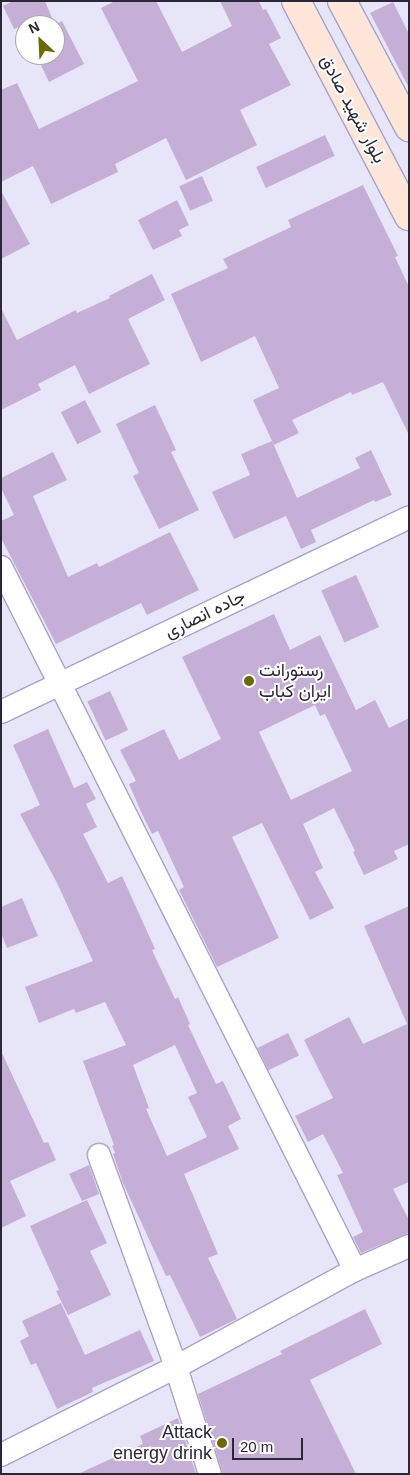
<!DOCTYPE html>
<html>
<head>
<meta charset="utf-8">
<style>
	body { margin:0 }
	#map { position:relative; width:410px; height:1475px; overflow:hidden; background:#e7e6f8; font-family:Helvetica,Vazirmatn,sans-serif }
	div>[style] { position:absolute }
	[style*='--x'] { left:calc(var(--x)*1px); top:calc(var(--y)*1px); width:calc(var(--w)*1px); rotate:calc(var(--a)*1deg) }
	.building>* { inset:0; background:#c5afd7; transform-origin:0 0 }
	.roads { filter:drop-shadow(1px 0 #a7a3ce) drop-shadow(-1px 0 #a7a3ce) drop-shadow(0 1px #a7a3ce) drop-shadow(0 -1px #a7a3ce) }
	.street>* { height:22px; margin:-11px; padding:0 11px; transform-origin:11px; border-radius:11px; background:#fff }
	.secondary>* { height:28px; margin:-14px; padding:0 14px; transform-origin:14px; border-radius:14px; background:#fee6d9 }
	.dots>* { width:14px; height:14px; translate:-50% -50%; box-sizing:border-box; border:2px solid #fff; border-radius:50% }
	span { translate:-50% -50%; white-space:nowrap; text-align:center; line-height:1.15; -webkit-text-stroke:4px #fff; paint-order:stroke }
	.street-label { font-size:18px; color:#292738 }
	.poi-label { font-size:18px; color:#292738 }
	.left { translate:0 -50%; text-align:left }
	.right { translate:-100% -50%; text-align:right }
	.frame { position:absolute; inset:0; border:2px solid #292738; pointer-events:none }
	.north { position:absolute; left:15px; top:15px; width:50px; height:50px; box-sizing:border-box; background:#fff; border:1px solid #a9a9af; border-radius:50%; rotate:335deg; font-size:14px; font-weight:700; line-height:20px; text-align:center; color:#292738 }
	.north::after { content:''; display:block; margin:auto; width:18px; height:22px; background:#6a6905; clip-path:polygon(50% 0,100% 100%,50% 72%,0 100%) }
	.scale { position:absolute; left:232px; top:1438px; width:71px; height:22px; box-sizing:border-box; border:2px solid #292738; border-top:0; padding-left:6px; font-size:15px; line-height:18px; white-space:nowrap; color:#292738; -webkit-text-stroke:4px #fff; paint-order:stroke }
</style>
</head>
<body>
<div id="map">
	<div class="building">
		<i style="clip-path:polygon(13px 1px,45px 1px,55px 25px,62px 21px,84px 64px,49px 82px,36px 55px,55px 55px,55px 25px,25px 25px,25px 33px,22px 26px,14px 29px,3px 6px)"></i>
		<i style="clip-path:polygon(115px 1px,156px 1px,182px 52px,232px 26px,220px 1px,259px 1px,263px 10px,266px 9px,281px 38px,269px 44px,291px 85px,240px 110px,257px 145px,186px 180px,166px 138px,115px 164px,118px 172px,51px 204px,33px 166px,1px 182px,1px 90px,17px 83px,39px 129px,138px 81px,101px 8px)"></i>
		<i style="clip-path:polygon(393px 2px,409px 34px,409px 88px,370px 13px)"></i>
		<i style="left:325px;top:135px;width:23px;height:76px;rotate:65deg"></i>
		<i style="left:202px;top:176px;width:27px;height:25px;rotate:66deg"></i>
		<i style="clip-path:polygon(363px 185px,398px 256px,395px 257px,409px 287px,409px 435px,383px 382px,352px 395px,351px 392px,292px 420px,299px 433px,274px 445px,253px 400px,279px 388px,255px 336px,201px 362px,171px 294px,228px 268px,223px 259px,291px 227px,288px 220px)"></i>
		<i style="clip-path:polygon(1px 191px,30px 244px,1px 259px)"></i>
		<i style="clip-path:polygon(177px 200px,189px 225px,179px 230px,182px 236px,153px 250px,138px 220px)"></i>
		<i style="clip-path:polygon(152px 274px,165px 300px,128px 319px,150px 364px,89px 394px,75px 365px,38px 384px,41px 390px,1px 410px,1px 308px,17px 340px,76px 310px,77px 313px,110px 298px,109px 296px)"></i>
		<i style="left:85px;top:400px;width:36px;height:27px;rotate:63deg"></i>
		<i style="clip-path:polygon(155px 405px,176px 450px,171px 452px,199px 510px,159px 529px,133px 476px,139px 473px,116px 424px)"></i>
		<i style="clip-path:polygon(272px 441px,297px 498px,360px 468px,355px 458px,371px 450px,392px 495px,375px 502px,374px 500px,311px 530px,316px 542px,301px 549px,286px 516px,234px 539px,212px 492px,250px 475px,241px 454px)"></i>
		<i style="clip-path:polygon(53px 452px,67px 480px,33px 496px,68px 577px,97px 563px,99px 567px,170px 532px,199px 590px,147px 615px,141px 603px,56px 644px,1px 538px,1px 521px,14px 515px,1px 488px,1px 478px)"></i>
		<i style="left:356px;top:575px;width:57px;height:38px;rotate:66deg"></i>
		<i style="clip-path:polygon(evenodd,274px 614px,290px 650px,320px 635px,356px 710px,375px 700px,389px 728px,409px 718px,409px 844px,394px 851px,398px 859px,364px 875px,353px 852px,355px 851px,334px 808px,303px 824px,323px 868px,315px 872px,334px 908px,310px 920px,262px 823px,232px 837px,279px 938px,217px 967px,179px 890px,184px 887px,158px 831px,152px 834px,142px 814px,129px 784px,136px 781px,120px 750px,164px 729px,179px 760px,221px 739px,182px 657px,274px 614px,315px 705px,320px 716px,325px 714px,352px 771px,291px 800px,259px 732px,315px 705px)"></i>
		<i style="left:110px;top:691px;width:43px;height:25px;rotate:65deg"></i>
		<i style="clip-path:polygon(evenodd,48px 729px,74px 788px,87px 782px,96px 799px,86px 804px,97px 827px,83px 834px,108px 883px,122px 876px,155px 949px,152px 950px,175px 999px,178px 997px,190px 1024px,188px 1025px,216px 1084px,223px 1081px,241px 1119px,228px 1126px,239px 1149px,184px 1174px,218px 1254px,208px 1258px,237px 1319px,200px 1337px,170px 1275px,166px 1276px,123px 1183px,113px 1154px,115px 1153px,112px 1146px,114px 1145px,83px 1061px,126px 1045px,105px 1002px,76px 1013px,74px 1009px,39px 1023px,25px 987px,93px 961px,57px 883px,20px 814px,40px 805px,13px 745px,48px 729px,175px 1045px,197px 1093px,188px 1097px,207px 1137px,167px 1156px,146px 1109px,149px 1108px,133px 1065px,175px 1045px)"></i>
		<i style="clip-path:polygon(22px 898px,38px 936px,7px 948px,1px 933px,1px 907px)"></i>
		<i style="clip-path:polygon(409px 906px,409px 1182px,393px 1189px,409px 1220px,409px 1233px,361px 1253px,353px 1237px,363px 1232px,337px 1175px,343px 1173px,323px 1134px,308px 1142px,295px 1116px,333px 1098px,304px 1040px,349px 1017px,363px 1044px,407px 1024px,364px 926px)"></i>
		<i style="left:288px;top:1033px;width:25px;height:34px;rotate:64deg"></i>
		<i style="clip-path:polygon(1px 1051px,44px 1143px,48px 1142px,56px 1160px,10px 1181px,26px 1216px,1px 1228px)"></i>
		<i style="clip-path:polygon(89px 1165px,99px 1194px,82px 1201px,69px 1174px)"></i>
		<i style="clip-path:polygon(87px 1200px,107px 1243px,90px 1251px,111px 1295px,68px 1315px,56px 1291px,59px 1290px,30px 1226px)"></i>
		<i style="clip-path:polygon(61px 1303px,85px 1355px,140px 1330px,154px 1361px,92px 1388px,93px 1392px,57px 1409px,36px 1363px,31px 1365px,20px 1341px,29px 1336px,22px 1321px)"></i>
		<i style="clip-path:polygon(365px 1309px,382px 1344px,310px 1380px,356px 1474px,223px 1474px,198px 1394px,282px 1354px,280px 1351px)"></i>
		<i style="clip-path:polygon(178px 1418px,196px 1474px,78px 1474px,143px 1444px,140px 1436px)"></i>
	</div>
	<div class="roads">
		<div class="street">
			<i style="--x:1;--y:567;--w:787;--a:63.27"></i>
			<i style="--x:1;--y:712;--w:452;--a:-25.5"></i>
			<i style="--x:99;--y:1155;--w:226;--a:70"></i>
			<i style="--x:176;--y:1367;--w:112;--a:72.4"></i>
			<i style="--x:1;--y:1455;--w:196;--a:-26.7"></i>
			<i style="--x:176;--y:1367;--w:204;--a:-28.5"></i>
			<i style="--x:355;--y:1270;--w:59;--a:-24"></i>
		</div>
		<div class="secondary">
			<i style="--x:296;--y:1;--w:243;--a:62.3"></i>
			<i style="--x:342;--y:1;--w:143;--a:62"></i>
		</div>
	</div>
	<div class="dots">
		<i style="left:249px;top:681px;background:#6a6905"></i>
		<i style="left:222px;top:1443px;background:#6a6905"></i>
	</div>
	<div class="street-label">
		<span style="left:353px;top:109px;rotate:62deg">بلوار شهید صادق</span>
		<span style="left:205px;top:614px;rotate:-26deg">جاده انصاری</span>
	</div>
	<div class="poi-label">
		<span class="left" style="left:259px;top:681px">رستورانت<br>ایران کباب</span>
		<span class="right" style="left:212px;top:1443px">Attack<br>energy drink</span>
	</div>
	<div class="frame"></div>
	<div class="north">N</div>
	<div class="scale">20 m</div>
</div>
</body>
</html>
